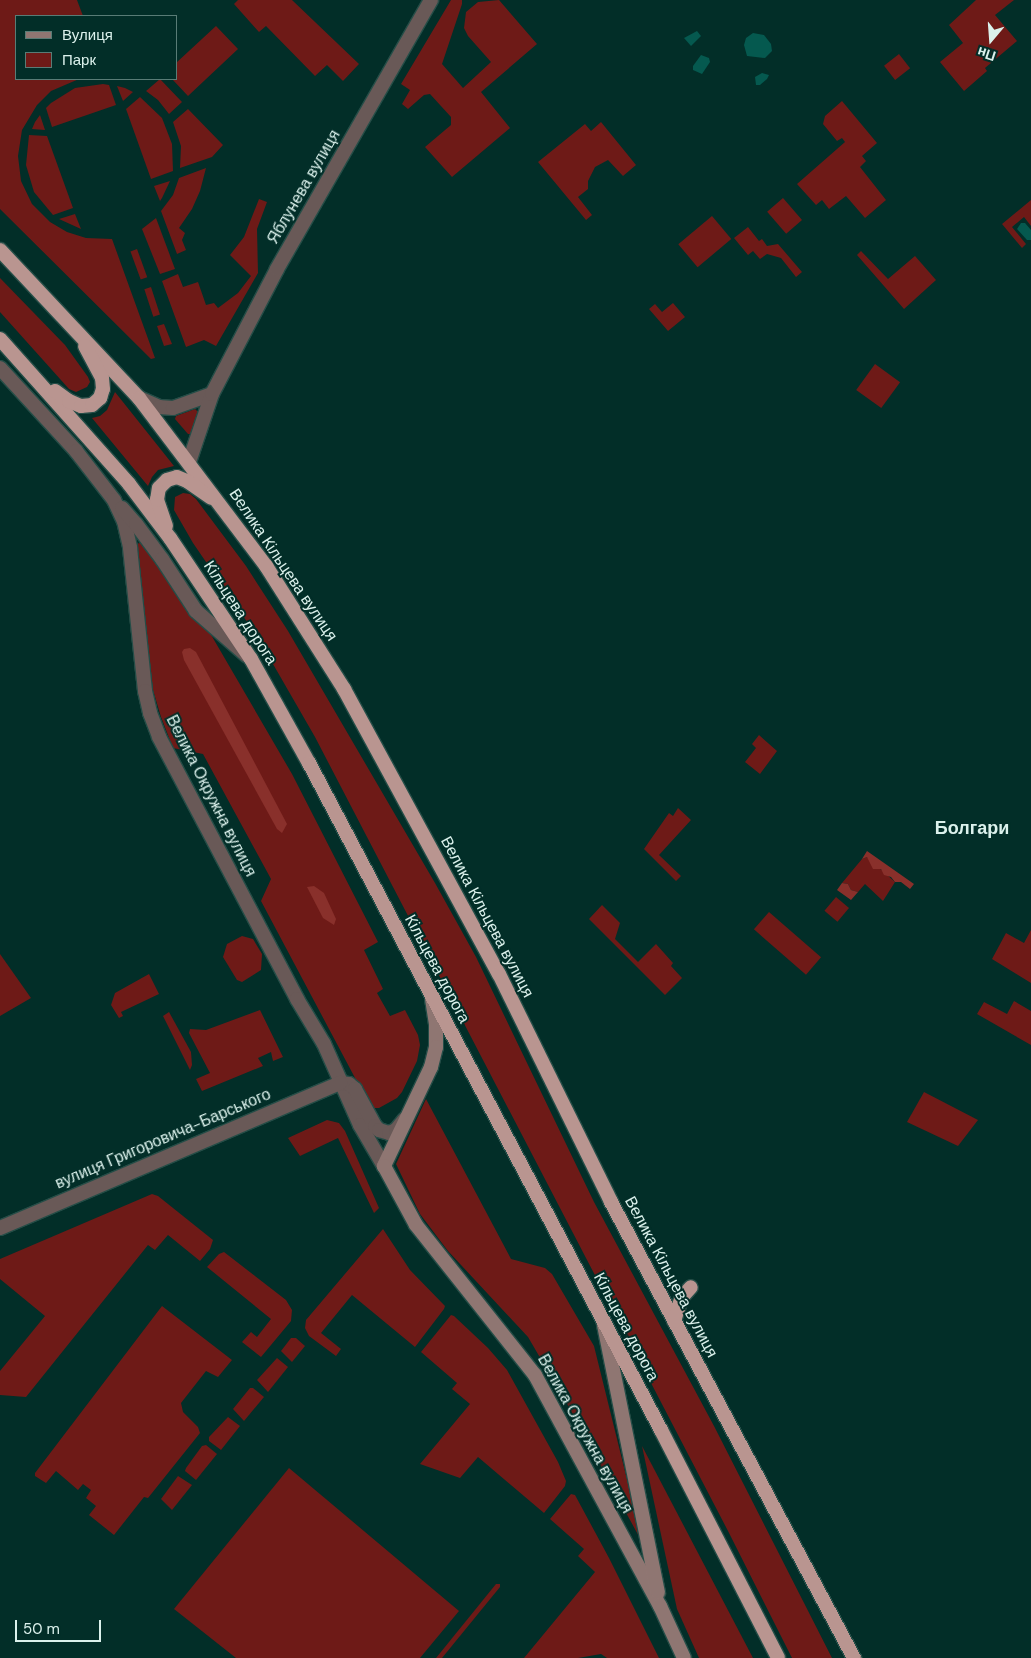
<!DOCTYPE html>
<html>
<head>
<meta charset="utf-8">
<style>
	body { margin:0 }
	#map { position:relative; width:1031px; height:1658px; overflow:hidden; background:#022e28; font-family:"DM Sans",sans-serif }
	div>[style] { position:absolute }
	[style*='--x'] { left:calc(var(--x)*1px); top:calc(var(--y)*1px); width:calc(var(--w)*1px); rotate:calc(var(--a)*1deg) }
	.green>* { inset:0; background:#6e1a17; transform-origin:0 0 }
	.forest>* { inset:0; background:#89302b }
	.water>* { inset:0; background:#05594f }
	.roads { filter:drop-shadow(1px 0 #254d47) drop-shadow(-1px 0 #254d47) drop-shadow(0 1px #254d47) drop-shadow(0 -1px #254d47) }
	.tertiary>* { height:14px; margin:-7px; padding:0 7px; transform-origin:7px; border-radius:7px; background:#695957 }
	.secondary>* { height:14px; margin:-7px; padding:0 7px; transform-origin:7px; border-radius:7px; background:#8f7672 }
	.trunk>* { height:14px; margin:-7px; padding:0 7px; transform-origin:7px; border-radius:7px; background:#b99590 }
	span { translate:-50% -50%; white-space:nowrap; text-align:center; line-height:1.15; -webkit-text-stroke:4px #022e28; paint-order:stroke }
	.street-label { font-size:16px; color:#dbf1ec }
	.neighbourhood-label { font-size:18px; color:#dbf1ec; font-weight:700 }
	.legend { position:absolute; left:15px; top:15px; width:162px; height:65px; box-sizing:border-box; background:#022e28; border:1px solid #597c76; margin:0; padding:6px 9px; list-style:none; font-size:15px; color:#dbf1ec }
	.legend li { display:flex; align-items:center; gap:10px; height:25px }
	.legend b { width:25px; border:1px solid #597c76 }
	.north { position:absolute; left:966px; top:15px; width:50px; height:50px; -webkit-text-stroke:4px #022e28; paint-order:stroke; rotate:198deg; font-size:14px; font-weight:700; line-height:20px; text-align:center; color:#dbf1ec }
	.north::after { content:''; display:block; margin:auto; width:18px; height:22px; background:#dbf1ec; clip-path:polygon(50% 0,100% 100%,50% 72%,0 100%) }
	.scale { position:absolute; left:15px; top:1620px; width:86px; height:22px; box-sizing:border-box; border:2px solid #dbf1ec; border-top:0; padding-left:6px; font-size:15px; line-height:18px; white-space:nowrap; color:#dbf1ec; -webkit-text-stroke:4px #022e28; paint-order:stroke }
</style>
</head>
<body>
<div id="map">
	<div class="green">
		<i style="clip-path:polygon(0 0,77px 0,83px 16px,16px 16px,16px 79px,79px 79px,51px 91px,37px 105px,22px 130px,18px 156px,21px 181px,32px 204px,50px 222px,67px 232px,86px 238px,112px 239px,155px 358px,151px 359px,0 209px)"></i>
		<i style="clip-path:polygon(238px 0,292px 0,359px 64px,343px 81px,327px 65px,315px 76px,266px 26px,259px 32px,234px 4px)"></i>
		<i style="clip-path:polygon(451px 0,462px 0,462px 4px,442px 64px,463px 88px,491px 62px,468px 36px,464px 28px,466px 12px,478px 2px,499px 0,537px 44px,481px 92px,510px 128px,452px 177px,425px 147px,451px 125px,451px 117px,430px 94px,424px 95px,408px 109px,402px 104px,410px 90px,401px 84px)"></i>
		<i style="clip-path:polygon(976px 0,1014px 0,995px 15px,1017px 41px,985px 68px,987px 71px,964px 91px,940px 62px,963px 43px,949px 25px)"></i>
		<i style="clip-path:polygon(216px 26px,238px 49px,188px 96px,172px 79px,176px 79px,176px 63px)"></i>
		<i style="left:899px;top:54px;width:18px;height:19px;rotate:52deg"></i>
		<i style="clip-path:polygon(160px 79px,182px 102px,169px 114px,158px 100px,146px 91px)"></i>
		<i style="clip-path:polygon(103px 84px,109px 85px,116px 105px,52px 127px,46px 108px,51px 103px,75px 88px)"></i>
		<i style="clip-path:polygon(117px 86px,125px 88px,133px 92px,123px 101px)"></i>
		<i style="clip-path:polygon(140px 97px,162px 118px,172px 144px,173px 171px,151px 179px,126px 109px)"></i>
		<i style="clip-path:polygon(842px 101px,877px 143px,862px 156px,866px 161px,860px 167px,886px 200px,865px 218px,846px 196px,829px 209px,822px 200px,816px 205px,797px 184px,845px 142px,842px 138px,837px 141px,823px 124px,825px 116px)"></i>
		<i style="clip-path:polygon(188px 109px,223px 145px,212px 157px,180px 168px,181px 146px,173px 122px)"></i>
		<i style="clip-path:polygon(40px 115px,45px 130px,32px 129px,35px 122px)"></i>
		<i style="clip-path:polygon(601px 122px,636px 165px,623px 176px,608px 160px,595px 167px,588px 181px,588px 189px,578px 197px,592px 215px,586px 220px,538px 162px,585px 124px,591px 131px)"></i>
		<i style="clip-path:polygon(29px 135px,47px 136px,73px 208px,53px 215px,34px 192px,26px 165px)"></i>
		<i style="clip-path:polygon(206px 168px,200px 191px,192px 209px,179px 228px,185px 233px,182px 240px,186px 250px,177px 254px,161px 211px,173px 195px,179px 178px)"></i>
		<i style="clip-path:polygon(170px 181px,162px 198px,160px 201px,154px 186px)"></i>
		<i style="left:783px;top:198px;width:29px;height:21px;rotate:49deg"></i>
		<i style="clip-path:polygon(259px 199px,267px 202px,257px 229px,258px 273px,216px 346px,204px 340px,186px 347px,162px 281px,178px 274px,183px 287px,198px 282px,206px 305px,214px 303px,218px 308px,238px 293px,251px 276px,230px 255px,244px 237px)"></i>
		<i style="clip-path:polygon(1031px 200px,1031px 226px,1024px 217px,1012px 227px,1026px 244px,1022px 248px,1002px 224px)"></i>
		<i style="clip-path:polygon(75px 214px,81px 229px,59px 219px)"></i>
		<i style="left:712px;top:216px;width:30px;height:44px;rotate:50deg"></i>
		<i style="clip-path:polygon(156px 218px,175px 269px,160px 274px,142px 229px)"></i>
		<i style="clip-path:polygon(748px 227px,759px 241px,762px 239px,767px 246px,778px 244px,802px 272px,796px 277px,781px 258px,767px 254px,760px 259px,753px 251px,748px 255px,734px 238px)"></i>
		<i style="left:137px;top:249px;width:30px;height:7px;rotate:70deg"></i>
		<i style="clip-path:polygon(861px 251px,888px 279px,915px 256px,936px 280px,904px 309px,857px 255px)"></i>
		<i style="clip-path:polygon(0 278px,65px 345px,88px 377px,90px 382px,87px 387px,76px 392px,69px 389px,0 312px)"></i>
		<i style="left:151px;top:287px;width:29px;height:7px;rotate:72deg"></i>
		<i style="clip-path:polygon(673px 303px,685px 317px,668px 331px,649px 309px,655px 304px,662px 312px)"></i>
		<i style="clip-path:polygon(164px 324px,172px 344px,164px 346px,157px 326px)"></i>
		<i style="left:875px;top:364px;width:31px;height:32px;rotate:36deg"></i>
		<i style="clip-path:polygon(115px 392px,174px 466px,158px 470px,152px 477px,148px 486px,92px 418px,100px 416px,107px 410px)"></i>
		<i style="clip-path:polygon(195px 409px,199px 413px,192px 434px,188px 434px,175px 419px,176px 416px)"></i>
		<i style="clip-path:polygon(183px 493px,190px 494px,196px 499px,246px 566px,288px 631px,435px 883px,476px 957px,594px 1202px,714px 1426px,832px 1658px,792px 1658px,728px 1531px,315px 737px,258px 638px,193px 543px,174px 510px,175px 497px)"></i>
		<i style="clip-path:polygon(144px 542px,190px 611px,210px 633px,292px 774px,378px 942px,364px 950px,383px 989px,377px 993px,390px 1016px,405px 1010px,418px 1035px,420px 1045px,417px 1061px,402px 1092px,397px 1098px,379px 1108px,371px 1108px,261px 901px,271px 879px,203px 754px,173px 748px,161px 717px,153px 690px,136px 544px)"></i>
		<i style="clip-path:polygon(759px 735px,777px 751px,760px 774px,745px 762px,756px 748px,752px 744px)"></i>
		<i style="clip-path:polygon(678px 808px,691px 820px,659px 855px,681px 876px,676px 881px,644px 849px,669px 813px,673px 816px)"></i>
		<i style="clip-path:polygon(867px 857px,895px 882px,883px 901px,865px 884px,858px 892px,851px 890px,848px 884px,842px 883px,862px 859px)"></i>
		<i style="left:836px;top:897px;width:17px;height:18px;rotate:40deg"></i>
		<i style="clip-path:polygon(602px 905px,620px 923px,615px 939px,638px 962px,656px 944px,673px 963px,671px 966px,682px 978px,665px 995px,589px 919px)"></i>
		<i style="left:769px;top:912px;width:69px;height:23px;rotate:41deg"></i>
		<i style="clip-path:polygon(1031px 930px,1031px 983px,992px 959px,1006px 933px,1024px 943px)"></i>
		<i style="clip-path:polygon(242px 936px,253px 939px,262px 954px,261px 970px,242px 982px,237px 980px,223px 957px,227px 944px)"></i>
		<i style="clip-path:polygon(0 954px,31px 998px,0 1016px)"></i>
		<i style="clip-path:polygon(149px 974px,159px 994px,121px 1012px,123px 1016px,119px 1018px,111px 1005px,115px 993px)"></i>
		<i style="clip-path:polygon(1014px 1001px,1031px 1011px,1031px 1045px,977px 1014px,984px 1002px,1007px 1014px)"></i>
		<i style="clip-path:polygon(260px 1010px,283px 1057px,273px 1061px,271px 1052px,258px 1058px,263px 1066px,202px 1091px,196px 1079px,210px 1073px,189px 1033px,190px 1029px,206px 1030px)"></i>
		<i style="clip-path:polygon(169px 1012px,191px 1052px,192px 1065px,190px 1070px,163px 1016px)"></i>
		<i style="clip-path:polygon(924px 1092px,978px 1120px,958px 1146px,907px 1122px)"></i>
		<i style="clip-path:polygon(426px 1099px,511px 1259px,545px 1268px,552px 1274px,594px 1346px,643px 1544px,570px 1409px,528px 1337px,448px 1251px,420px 1214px,396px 1164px)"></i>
		<i style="clip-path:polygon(327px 1120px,339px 1123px,345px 1131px,379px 1208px,374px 1213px,338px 1138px,300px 1156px,288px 1138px)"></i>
		<i style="clip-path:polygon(152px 1194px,158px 1196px,213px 1240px,210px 1249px,200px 1261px,168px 1235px,155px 1250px,148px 1245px,26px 1397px,0 1395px,0 1371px,45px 1316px,0 1279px,0 1259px)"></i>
		<i style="clip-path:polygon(383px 1229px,410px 1270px,445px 1306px,444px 1309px,415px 1347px,352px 1295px,321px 1333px,341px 1349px,336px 1356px,309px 1336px,305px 1328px,306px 1320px)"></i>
		<i style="clip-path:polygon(224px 1252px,286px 1300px,292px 1310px,291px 1321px,261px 1357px,242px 1342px,251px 1332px,257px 1337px,271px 1319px,207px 1267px,219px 1254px)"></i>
		<i style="clip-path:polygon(162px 1306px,232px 1360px,218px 1377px,206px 1371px,181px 1403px,183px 1412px,198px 1427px,200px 1433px,148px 1498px,144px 1497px,114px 1535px,89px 1515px,96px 1506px,86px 1498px,91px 1490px,83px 1484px,78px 1490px,56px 1471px,46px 1483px,35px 1476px,35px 1473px)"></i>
		<i style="clip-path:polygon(451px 1315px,454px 1316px,488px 1348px,507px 1370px,558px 1462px,566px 1481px,565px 1486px,544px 1513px,478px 1457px,460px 1478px,420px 1464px,470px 1404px,452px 1389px,457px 1383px,421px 1352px)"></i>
		<i style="clip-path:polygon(291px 1338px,296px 1338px,305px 1346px,292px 1362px,281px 1351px)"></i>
		<i style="clip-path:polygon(277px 1358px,288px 1367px,268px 1392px,257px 1380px)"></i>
		<i style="clip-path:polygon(250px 1388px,253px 1388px,264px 1397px,244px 1421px,233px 1409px)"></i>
		<i style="clip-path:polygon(228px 1417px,240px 1426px,221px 1450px,209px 1441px,209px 1437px)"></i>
		<i style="clip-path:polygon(206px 1445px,217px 1454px,196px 1480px,185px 1471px,186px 1468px,202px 1446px)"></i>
		<i style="clip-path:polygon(642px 1446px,753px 1658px,699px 1658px,677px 1609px)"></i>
		<i style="clip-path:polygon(289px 1468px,459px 1611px,420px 1658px,236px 1658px,174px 1609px)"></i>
		<i style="clip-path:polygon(178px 1476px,192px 1485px,172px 1510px,161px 1499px)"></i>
		<i style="clip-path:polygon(571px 1494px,575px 1495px,609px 1558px,659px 1658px,607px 1658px,601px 1654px,578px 1658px,524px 1658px,595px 1572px,578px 1556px,584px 1549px,550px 1519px)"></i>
		<i style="clip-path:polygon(496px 1584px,500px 1584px,500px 1587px,442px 1658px,436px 1658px)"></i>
	</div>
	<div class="forest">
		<i style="clip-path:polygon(190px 648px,196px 652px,287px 824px,282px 833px,277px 829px,184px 660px,182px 652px,184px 649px)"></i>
		<i style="clip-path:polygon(867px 851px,914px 884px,910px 889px,901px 882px,895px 882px,891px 877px,884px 875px,881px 869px,873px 869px,867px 857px,862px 859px)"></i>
		<i style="clip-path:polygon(842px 883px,848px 884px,851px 890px,858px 892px,851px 900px,837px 890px)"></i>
		<i style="clip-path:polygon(314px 886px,324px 893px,336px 919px,334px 925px,323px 918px,307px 887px)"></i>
	</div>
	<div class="water">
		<i style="clip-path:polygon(697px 31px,701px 36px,691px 46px,684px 38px)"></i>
		<i style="clip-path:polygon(753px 33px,764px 35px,771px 44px,772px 51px,765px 58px,747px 56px,744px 45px,746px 38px)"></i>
		<i style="clip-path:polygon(701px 55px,709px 58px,710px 62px,702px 74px,693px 70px,693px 66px)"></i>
		<i style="clip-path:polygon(762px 73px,769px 75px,767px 79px,760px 85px,756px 85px,755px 77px)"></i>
		<i style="clip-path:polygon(1021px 223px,1025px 223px,1031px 230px,1031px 240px,1027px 240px,1017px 229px)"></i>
	</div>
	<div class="roads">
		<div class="tertiary">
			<i style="--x:0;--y:368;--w:113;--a:47.5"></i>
			<i style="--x:76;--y:451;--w:62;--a:52.2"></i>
			<i style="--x:114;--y:500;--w:23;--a:65"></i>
			<i style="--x:124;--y:521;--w:28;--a:77"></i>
			<i style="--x:130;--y:548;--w:144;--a:84"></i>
			<i style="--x:145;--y:691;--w:23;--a:77"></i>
			<i style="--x:150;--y:713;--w:26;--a:69"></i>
			<i style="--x:159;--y:737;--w:296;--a:62.2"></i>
			<i style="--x:297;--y:999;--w:52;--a:59"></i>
			<i style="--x:324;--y:1044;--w:89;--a:66"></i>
			<i style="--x:360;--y:1125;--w:48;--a:59.7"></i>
			<i style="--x:139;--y:398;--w:22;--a:24"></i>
			<i style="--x:159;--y:407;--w:14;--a:4"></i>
			<i style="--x:173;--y:408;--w:41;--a:-19.7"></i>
			<i style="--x:189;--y:462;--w:72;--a:-71.3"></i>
			<i style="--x:212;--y:394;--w:141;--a:-62.5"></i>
			<i style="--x:277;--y:269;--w:310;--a:-60.2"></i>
			<i style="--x:122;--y:508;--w:21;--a:49"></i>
			<i style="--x:136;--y:524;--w:44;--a:53.4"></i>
			<i style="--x:162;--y:559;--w:62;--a:56.8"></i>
			<i style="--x:196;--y:611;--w:67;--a:41.3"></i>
			<i style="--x:340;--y:1083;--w:9;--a:6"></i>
			<i style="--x:349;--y:1084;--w:8;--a:40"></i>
			<i style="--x:355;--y:1089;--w:42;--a:61.6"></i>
			<i style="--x:375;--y:1126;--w:6;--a:45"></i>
			<i style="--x:379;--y:1130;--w:10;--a:17"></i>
			<i style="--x:389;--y:1133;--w:8;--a:-23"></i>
			<i style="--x:396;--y:1130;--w:14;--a:-51"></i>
			<i style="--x:0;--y:1228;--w:370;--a:-23.1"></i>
		</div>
		<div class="secondary">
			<i style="--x:432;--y:999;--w:25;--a:81"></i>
			<i style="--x:436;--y:1024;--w:23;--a:90"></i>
			<i style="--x:436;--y:1047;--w:21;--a:104"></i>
			<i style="--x:431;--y:1067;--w:110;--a:115.4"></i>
			<i style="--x:384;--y:1166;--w:67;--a:61.5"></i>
			<i style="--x:416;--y:1225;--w:191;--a:51.6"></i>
			<i style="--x:535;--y:1375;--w:263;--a:61.6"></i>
			<i style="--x:660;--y:1606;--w:57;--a:65.2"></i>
			<i style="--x:604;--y:1325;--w:273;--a:78.6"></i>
		</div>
		<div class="trunk">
			<i style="--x:0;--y:250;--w:203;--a:46.8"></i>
			<i style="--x:139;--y:398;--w:211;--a:52.9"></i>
			<i style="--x:266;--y:566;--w:146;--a:57.6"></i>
			<i style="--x:344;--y:689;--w:324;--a:61.5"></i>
			<i style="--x:499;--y:974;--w:254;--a:63.8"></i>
			<i style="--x:611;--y:1202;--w:517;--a:61.95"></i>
			<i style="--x:0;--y:339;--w:194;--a:48.3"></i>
			<i style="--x:129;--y:484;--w:68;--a:52.8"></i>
			<i style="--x:170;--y:538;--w:146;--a:56.2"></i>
			<i style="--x:251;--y:659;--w:119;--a:60.9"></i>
			<i style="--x:309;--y:763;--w:754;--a:62.18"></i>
			<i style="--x:661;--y:1430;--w:256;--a:62.8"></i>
			<i style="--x:55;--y:391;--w:17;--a:36"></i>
			<i style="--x:69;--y:401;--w:13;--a:23"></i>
			<i style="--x:81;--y:406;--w:11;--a:-5"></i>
			<i style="--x:92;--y:405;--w:11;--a:-41"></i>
			<i style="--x:100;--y:398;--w:9;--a:-72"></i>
			<i style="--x:103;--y:389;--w:11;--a:-95"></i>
			<i style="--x:102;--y:378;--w:36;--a:-118"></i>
			<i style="--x:166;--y:526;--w:28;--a:-109"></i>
			<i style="--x:157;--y:500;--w:12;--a:-81"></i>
			<i style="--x:159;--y:488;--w:11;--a:-45"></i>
			<i style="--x:167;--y:480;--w:10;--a:-17"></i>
			<i style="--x:177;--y:477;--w:11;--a:22"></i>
			<i style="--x:187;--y:481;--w:29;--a:35"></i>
			<i style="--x:674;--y:1321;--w:25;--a:-72"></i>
			<i style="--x:682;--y:1297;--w:13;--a:-48"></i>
		</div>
	</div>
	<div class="street-label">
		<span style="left:304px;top:187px;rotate:-60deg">Яблунева вулиця</span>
		<span style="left:283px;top:565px;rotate:56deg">Велика Кільцева вулиця</span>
		<span style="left:240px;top:613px;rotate:57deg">Кільцева дорога</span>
		<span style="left:211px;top:796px;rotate:63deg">Велика Окружна вулиця</span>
		<span style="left:487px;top:917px;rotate:62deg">Велика Кільцева вулиця</span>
		<span style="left:437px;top:969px;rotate:62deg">Кільцева дорога</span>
		<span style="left:163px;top:1139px;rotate:-23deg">вулиця Григоровича-Барського</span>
		<span style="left:671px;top:1277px;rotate:62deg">Велика Кільцева вулиця</span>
		<span style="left:626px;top:1327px;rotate:62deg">Кільцева дорога</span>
		<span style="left:585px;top:1434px;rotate:61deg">Велика Окружна вулиця</span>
	</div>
	<div class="neighbourhood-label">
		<span style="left:972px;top:828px">Болгари</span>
	</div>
	<ul class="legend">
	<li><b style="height:6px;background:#8f7672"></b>Вулиця</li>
	<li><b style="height:14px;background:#6e1a17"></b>Парк</li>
	</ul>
	<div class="north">Пн</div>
	<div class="scale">50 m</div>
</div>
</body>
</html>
